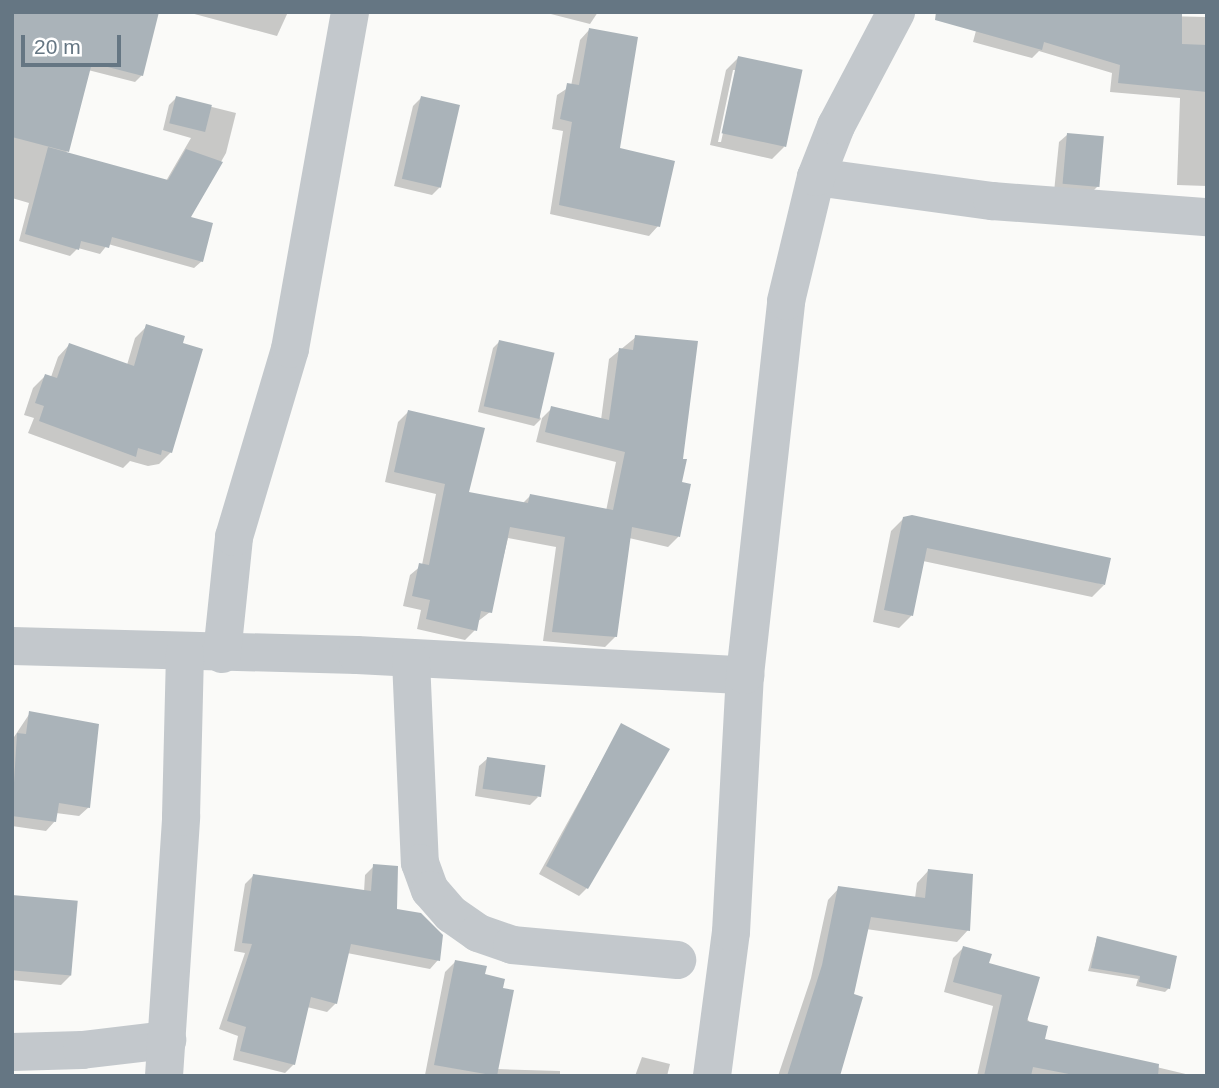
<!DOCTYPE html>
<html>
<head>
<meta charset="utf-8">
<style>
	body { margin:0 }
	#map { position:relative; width:1219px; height:1088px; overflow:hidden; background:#fafaf8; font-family:Helvetica,sans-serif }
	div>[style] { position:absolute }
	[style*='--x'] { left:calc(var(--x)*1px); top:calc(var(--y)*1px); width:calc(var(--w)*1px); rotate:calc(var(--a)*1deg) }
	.shadow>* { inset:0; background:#0003 }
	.building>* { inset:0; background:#aab3b9; transform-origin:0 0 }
	.minor>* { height:38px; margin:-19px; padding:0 19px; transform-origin:19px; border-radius:19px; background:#c3c8cc }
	span { translate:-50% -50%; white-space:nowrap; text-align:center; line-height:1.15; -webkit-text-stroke:7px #fff; paint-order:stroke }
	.frame { position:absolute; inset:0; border:14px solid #657683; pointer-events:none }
	.scale { position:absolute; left:21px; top:35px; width:100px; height:32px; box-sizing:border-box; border:4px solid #657683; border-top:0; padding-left:9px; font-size:21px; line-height:24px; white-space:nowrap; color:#657683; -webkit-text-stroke:5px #fff; paint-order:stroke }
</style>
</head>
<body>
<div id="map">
	<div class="shadow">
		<i style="clip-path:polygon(12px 12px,142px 75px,135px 82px,88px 70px,66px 154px,166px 181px,191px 138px,163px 130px,169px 105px,176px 98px,236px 113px,226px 153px,189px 218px,202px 261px,194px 268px,108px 244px,100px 254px,78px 248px,70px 256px,19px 241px,29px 203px,12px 198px)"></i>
		<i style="clip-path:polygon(187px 12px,288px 12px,277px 36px)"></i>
		<i style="clip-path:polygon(543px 12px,598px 12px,590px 24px)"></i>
		<i style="clip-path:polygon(981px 12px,1207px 17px,1207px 186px,1177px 185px,1180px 98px,1110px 92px,1112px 73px,1039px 51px,1032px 58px,973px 42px)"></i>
		<i style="clip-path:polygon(589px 30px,618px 150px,658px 226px,649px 236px,550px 214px,563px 131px,552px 129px,557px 95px,571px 86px,580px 40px)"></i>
		<i style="clip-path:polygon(evenodd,738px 58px,784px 147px,772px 159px,710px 145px,726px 70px,738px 58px,733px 70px,737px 70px,721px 142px,718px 142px,733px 70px)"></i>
		<i style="clip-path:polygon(421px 98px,440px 187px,432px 195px,394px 186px,413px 106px)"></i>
		<i style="clip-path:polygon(1067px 135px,1098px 186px,1090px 194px,1054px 192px,1059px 142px)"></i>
		<i style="clip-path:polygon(147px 326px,181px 345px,171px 452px,159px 464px,148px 466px,130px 461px,123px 468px,28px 433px,34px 418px,24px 415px,33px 388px,45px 376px,51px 377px,58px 357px,69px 345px,127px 365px,135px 338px)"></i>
		<i style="clip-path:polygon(636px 337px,680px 483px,678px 537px,668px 547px,629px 538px,615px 637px,605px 647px,543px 641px,556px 547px,508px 538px,490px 612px,477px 622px,475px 630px,465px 640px,417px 629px,421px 610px,403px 606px,410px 575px,422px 565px,436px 494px,385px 482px,398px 422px,408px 412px,467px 494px,522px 504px,530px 496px,606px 511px,616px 462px,536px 442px,542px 418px,534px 426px,478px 412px,493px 348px,500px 341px,541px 419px,552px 408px,601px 420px,609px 359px)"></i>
		<i style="clip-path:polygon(903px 519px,1104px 585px,1092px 597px,923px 561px,911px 616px,899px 628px,873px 622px,891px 531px)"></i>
		<i style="clip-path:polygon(30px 713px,89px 807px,79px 816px,56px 813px,55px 821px,46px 831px,12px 826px,12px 740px)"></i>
		<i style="clip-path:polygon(621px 726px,587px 888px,579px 896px,539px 874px)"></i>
		<i style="clip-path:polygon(487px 759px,538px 797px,530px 805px,475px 796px,479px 766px)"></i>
		<i style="clip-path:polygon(374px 866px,395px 911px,438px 960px,430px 969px,347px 953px,336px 1003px,327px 1012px,307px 1007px,294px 1064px,285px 1073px,233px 1060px,238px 1036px,219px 1029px,245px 953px,234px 951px,245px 884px,253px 876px,364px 892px,365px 875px)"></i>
		<i style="clip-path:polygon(928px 871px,968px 930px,957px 942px,866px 929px,838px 1076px,778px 1076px,811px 978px,828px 900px,839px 888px,915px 898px,917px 883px)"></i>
		<i style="clip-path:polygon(12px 896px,71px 975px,61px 985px,12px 980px)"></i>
		<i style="clip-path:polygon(1097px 938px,1169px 988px,1165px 992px,1136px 986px,1138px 979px,1088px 971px)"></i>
		<i style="clip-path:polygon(963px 948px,987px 965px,1043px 1040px,1194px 1076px,977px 1076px,993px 1006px,944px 992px,953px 958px)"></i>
		<i style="clip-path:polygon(455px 962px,483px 976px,496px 1069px,560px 1071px,560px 1076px,425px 1075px,445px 972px)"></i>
		<i style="clip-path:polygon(642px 1057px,670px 1064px,667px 1076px,635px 1076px)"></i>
	</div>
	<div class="building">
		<i style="clip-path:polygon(12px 12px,159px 12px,143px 76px,92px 63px,69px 152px,12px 137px)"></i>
		<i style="clip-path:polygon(936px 12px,1182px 14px,1182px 44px,1207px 45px,1207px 92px,1118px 83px,1120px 65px,1044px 42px,1042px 50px,935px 20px)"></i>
		<i style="clip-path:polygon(589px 28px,638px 37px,620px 148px,675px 161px,660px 227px,559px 205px,572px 122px,560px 119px,567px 83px,579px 85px)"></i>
		<i style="left:738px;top:56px;width:66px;height:79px;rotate:12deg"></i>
		<i style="left:176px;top:96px;width:37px;height:28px;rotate:14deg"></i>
		<i style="left:421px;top:96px;width:40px;height:85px;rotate:13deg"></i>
		<i style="left:1067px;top:133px;width:37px;height:51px;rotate:5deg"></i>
		<i style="clip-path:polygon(48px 147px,168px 180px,186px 149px,223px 162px,191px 217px,213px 223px,203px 262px,112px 237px,109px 248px,81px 241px,79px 250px,25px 234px)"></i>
		<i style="clip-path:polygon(146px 324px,185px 336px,183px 343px,203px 349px,172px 453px,162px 450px,161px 455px,138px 448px,136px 457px,39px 421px,44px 406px,35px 403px,45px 374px,57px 378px,69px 343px,134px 366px)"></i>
		<i style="clip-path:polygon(635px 335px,698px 341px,683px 459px,687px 459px,682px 482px,691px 484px,680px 537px,632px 527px,617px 637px,552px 632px,565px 537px,510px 527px,492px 613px,481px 611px,477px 631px,426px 619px,430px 600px,412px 596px,419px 563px,429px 565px,445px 484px,394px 472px,408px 410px,485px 428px,469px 492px,528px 503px,530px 494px,613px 510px,625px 452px,545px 432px,551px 406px,609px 420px,619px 348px,633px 350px)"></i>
		<i style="left:499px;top:340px;width:57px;height:68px;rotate:13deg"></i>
		<i style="clip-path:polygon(912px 515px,1111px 558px,1105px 585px,927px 548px,913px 616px,884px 610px,903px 517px)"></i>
		<i style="clip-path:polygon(29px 711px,99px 724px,90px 808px,59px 803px,56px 822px,12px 816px,17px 733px,26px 734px)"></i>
		<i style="clip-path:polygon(621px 723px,670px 749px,588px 889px,546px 866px)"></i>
		<i style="left:487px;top:757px;width:59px;height:32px;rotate:8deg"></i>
		<i style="clip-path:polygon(373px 864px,398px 866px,397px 909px,421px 913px,443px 935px,440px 961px,351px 944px,337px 1004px,311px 997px,295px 1065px,240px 1051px,246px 1027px,227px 1021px,252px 944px,242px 943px,253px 874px,371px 891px)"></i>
		<i style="clip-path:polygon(928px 869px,973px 874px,970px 931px,871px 917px,854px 994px,863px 997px,840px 1076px,787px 1076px,822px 965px,838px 886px,925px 898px)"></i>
		<i style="left:12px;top:895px;width:66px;height:75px;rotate:5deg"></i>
		<i style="clip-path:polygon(1097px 936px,1177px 956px,1170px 989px,1139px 982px,1140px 976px,1091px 968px)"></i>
		<i style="clip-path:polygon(963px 946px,992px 954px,989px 963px,1040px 977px,1027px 1021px,1048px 1026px,1045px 1039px,1159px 1064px,1158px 1076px,1079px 1076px,1033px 1067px,1031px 1076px,984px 1076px,1002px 995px,953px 982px)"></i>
		<i style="clip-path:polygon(455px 960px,487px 966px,485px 974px,505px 979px,503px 988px,514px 990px,497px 1076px,434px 1065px)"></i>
	</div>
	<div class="minor">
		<i style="--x:816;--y:177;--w:178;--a:7.8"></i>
		<i style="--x:992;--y:201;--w:216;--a:4.3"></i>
		<i style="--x:12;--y:646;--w:345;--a:1.5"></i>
		<i style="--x:357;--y:655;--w:389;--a:3"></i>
		<i style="--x:222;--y:654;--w:118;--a:-84.1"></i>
		<i style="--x:234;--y:537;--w:196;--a:-73.4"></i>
		<i style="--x:290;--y:349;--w:342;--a:-79.9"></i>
		<i style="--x:411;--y:660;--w:203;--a:87.5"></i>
		<i style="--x:420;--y:863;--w:29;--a:70"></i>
		<i style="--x:430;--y:890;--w:32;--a:49"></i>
		<i style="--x:451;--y:914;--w:33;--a:35"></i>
		<i style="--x:478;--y:933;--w:36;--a:19"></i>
		<i style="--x:512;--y:945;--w:166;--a:5.2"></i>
		<i style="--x:12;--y:1052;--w:70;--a:-1.6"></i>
		<i style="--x:82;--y:1050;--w:86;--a:-6.7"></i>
		<i style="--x:164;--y:1076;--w:260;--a:-86.2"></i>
		<i style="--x:181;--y:817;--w:164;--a:-88.6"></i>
		<i style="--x:712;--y:1076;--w:145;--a:-82.5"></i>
		<i style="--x:731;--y:932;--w:257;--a:-86.9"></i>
		<i style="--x:745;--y:675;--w:376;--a:-83.7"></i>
		<i style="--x:786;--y:301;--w:128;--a:-76.4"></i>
		<i style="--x:816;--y:177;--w:55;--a:-68.6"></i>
		<i style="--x:836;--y:126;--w:129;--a:-62.2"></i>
	</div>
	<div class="frame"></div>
	<div class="scale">20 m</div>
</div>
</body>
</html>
